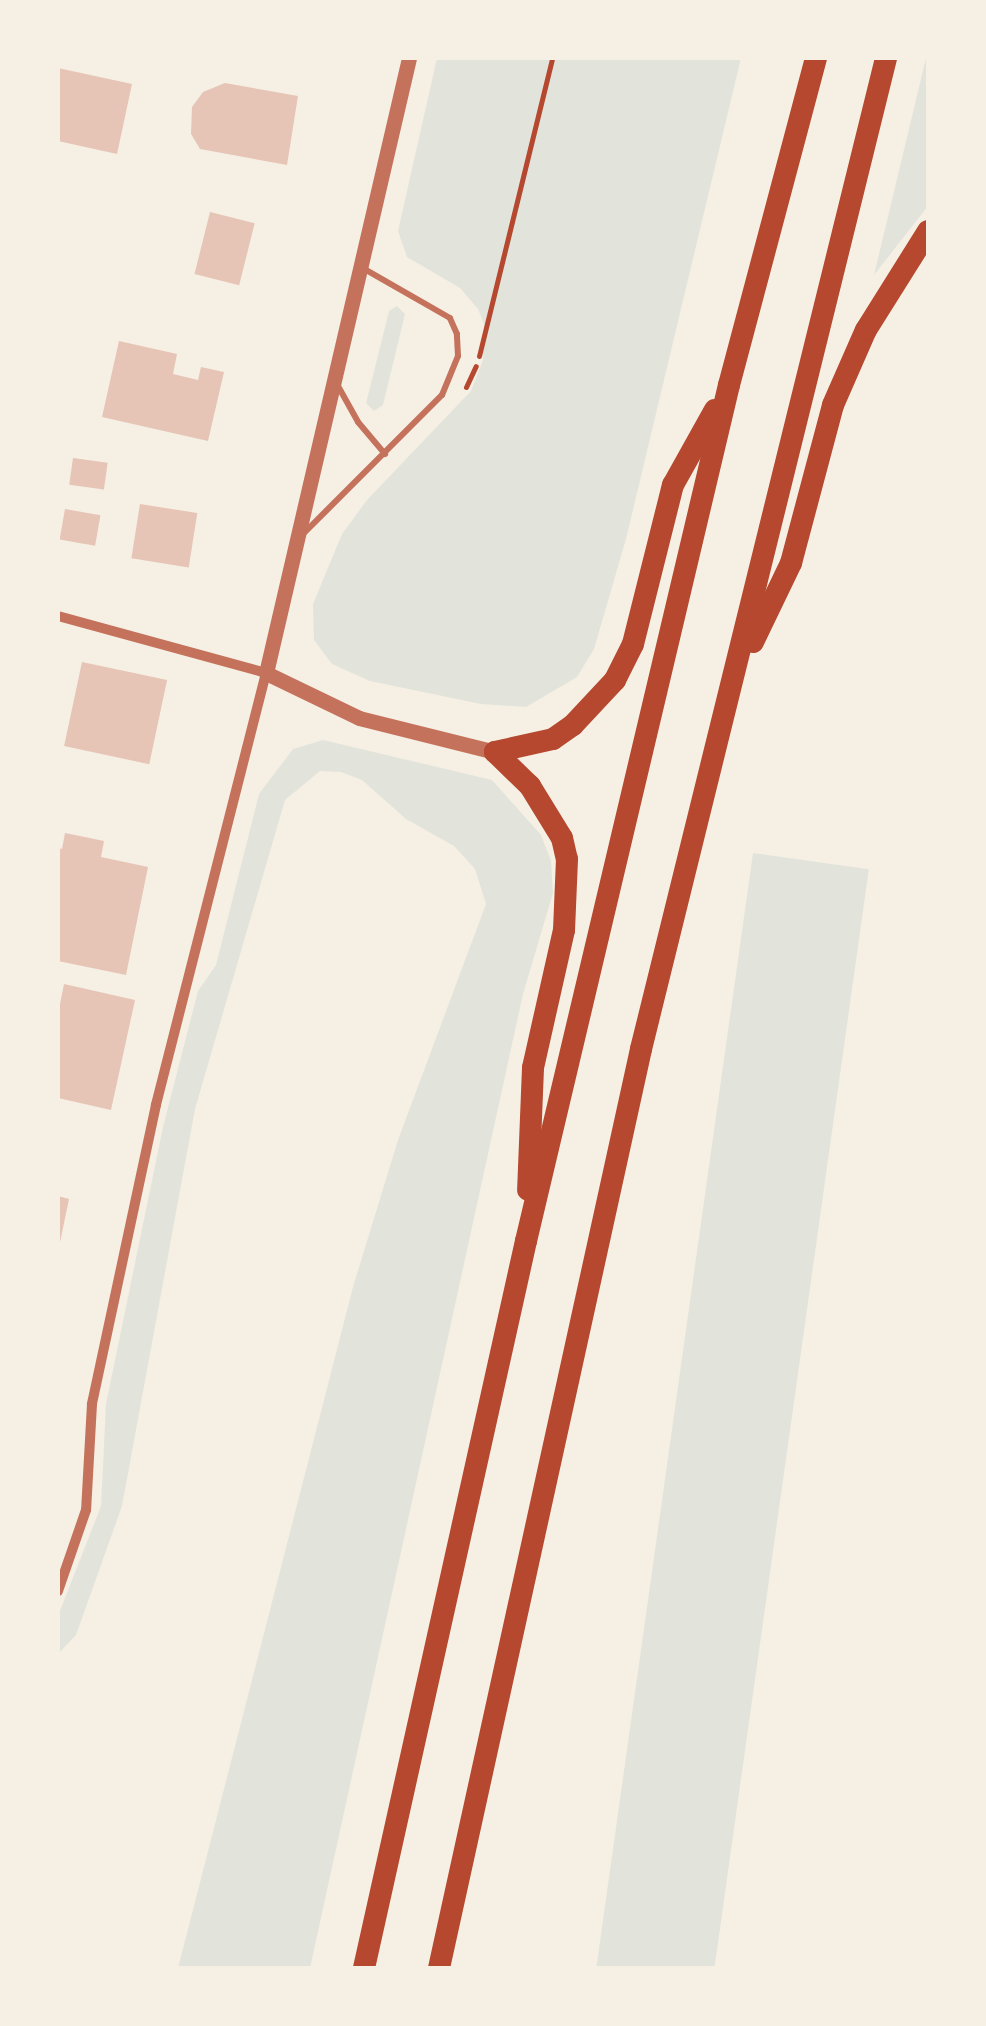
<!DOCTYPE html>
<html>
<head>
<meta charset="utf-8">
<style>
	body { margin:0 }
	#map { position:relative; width:986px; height:2026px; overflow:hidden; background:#f6efe4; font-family:"DejaVu Sans",sans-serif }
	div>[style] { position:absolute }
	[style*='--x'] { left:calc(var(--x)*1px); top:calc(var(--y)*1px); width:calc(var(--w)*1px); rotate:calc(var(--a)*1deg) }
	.green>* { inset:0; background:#e2e4dc; transform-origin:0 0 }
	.building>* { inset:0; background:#e6c5b7; transform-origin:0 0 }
	.path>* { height:5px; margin:-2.5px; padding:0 2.5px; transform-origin:2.5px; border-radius:2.5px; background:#b5482f }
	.service>* { height:6px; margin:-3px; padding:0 3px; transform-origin:3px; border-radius:3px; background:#c5725c }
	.minor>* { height:10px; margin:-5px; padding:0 5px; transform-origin:5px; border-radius:5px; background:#c5725c }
	.tertiary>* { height:15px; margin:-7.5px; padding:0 7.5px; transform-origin:7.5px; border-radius:7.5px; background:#c5725c }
	.trunk>* { height:22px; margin:-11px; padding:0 11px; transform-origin:11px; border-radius:11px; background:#b5482f }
	span { translate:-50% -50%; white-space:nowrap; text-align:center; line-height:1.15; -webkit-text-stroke:9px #f6efe4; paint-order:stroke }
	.frame { position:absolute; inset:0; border:60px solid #f6efe4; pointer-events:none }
</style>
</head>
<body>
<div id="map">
	<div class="green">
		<i style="clip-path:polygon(437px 58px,741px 58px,626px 539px,594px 649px,577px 677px,526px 707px,481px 704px,370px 681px,332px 664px,314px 640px,313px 604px,342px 534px,367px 500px,471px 391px,483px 360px,484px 324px,478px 309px,460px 288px,407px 257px,398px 231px)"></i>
		<i style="clip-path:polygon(926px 58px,928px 206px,874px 275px)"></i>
		<i style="clip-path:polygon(397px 306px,405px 314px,383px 405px,374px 411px,366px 403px,389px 311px)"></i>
		<i style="clip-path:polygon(323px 740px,492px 780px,541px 835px,551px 861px,553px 893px,523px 994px,310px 1968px,178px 1968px,353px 1287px,398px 1140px,486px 904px,475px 869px,454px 846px,406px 819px,362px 780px,341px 772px,320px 771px,285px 800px,195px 1109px,122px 1506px,76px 1635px,58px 1654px,58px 1616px,101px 1506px,106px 1404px,163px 1127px,198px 991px,216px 965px,259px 794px,293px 749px)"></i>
		<i style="left:753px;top:853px;width:117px;height:1144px;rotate:8deg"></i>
	</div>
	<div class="building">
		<i style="clip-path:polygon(58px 68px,132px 84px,117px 154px,58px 141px)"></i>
		<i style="clip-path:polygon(225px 83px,298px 96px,287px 165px,200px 149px,191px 134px,192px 107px,203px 92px)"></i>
		<i style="left:210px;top:212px;width:46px;height:64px;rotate:14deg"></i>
		<i style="clip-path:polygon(119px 341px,177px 354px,173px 374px,198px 380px,201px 367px,224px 372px,208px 441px,102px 417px)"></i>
		<i style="left:73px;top:458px;width:35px;height:27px;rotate:8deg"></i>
		<i style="left:140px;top:504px;width:58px;height:55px;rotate:9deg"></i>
		<i style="left:65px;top:509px;width:36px;height:31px;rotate:10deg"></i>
		<i style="left:82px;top:662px;width:87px;height:86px;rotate:12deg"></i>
		<i style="clip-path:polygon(65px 833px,104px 841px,101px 857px,148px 867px,126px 975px,58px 961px,58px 848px,62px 849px)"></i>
		<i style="clip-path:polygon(64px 984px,135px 1000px,111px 1110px,58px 1098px,58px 1014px)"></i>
		<i style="clip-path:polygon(58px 1196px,69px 1199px,59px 1247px,58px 1246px)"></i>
	</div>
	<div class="path">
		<i style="--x:479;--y:356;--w:307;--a:-76.2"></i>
		<i style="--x:466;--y:387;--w:23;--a:-65"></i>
	</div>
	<div class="service">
		<i style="--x:338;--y:386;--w:41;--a:60.9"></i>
		<i style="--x:358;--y:422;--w:42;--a:49.8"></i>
		<i style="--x:302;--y:535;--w:198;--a:-45"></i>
		<i style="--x:442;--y:395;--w:42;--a:-67.7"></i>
		<i style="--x:458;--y:356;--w:22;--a:-93"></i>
		<i style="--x:457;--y:334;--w:17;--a:-114"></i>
		<i style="--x:450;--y:318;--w:103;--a:-150.2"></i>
	</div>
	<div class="minor">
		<i style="--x:58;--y:616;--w:216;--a:15.3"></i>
		<i style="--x:266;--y:673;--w:446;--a:104.3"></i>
		<i style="--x:156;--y:1105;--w:306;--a:102.1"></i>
		<i style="--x:92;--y:1404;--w:106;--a:93.2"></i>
		<i style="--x:86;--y:1510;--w:86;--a:109.1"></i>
	</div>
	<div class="tertiary">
		<i style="--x:409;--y:58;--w:631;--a:103.09"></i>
		<i style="--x:266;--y:673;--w:103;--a:25.8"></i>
		<i style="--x:359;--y:718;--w:140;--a:14"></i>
	</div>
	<div class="trunk">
		<i style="--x:753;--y:642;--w:88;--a:-64.3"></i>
		<i style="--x:791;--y:563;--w:163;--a:-75.1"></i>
		<i style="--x:833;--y:405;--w:82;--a:-66.3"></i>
		<i style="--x:866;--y:330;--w:117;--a:-57.9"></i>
		<i style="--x:495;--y:752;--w:49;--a:44.2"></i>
		<i style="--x:530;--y:786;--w:61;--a:58.4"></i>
		<i style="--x:562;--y:838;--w:22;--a:77"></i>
		<i style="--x:567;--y:859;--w:71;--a:92.4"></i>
		<i style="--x:564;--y:930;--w:141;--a:102.7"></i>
		<i style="--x:533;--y:1068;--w:122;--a:92.3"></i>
		<i style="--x:495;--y:752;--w:59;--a:-12.6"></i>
		<i style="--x:553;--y:739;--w:24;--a:-35"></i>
		<i style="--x:573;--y:725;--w:62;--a:-47"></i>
		<i style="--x:615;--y:680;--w:40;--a:-63.4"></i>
		<i style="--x:633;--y:644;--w:164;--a:-75.9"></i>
		<i style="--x:673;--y:485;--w:86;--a:-60.8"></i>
		<i style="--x:364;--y:1968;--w:745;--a:-77.44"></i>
		<i style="--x:526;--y:1241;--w:880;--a:-76.66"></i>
		<i style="--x:729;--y:385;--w:338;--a:-75.1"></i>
		<i style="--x:439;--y:1968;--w:941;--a:-77.6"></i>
		<i style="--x:641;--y:1049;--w:1021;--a:-76.11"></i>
	</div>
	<div class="frame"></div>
</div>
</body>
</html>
